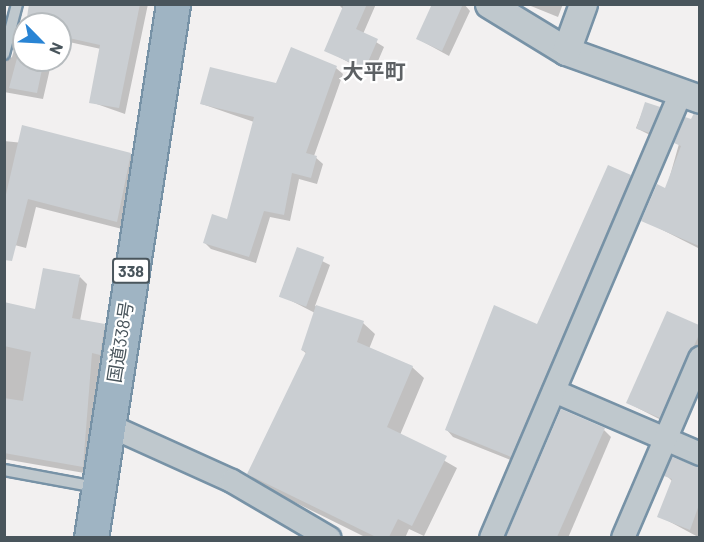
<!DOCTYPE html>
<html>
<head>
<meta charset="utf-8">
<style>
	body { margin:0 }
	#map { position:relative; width:704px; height:542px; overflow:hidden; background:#f2f0f0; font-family:Barlow,"Noto Sans JP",sans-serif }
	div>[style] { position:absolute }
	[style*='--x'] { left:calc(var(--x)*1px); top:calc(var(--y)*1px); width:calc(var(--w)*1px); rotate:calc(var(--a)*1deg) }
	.shadow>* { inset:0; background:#0003 }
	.building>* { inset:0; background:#caced2; transform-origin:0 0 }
	.roads { filter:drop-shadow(2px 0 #7792a6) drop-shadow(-2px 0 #7792a6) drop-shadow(0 2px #7792a6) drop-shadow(0 -2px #7792a6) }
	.service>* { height:10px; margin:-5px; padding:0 5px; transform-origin:5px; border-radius:5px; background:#bfc8cd }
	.minor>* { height:22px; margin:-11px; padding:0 11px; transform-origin:11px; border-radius:11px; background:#bfc8cd }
	.tertiary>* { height:27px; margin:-13.5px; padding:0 13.5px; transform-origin:13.5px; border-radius:13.5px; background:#bfc8cd }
	.trunk>* { height:33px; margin:-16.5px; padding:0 16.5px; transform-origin:16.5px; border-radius:16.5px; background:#9fb4c3 }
	span { translate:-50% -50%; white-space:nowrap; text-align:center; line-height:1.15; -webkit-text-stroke:4.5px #fff; paint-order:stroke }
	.shield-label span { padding:2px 4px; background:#fff; border:2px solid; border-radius:4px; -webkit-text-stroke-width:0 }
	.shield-label { font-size:16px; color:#49555c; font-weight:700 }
	.street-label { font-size:18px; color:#49555c }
	.quarter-label { font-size:21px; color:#5d6164; font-weight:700 }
	.frame { position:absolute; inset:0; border:6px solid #49555c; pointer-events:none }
	.north { position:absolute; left:12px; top:12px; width:60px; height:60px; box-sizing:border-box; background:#fff; border:2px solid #b6bbbe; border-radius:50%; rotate:114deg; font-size:16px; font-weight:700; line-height:24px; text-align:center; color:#49555c }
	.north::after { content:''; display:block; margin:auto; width:21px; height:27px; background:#2984d4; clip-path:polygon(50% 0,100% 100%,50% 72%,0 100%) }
</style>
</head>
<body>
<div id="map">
	<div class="shadow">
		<i style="clip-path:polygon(31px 4px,148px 4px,125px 114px,91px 102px,101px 49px,60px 40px,60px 24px,27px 24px)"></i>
		<i style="clip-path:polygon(338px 4px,376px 4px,363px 34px,384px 47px,372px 75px,326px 50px,344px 10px)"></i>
		<i style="clip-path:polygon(433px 4px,464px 4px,470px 11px,449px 56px,418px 39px)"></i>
		<i style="clip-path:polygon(526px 4px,563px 4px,558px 17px)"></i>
		<i style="clip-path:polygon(24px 36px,24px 60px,52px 60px,43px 99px,4px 92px,4px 62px,12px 57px,18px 37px)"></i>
		<i style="clip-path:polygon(336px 68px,343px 74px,314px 156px,323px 164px,317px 184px,299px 179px,290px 221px,270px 217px,256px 263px,211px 249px,205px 243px,228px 221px,254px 122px,202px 104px)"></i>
		<i style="clip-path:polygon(646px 103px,662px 112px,652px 136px,636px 128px)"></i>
		<i style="clip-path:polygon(686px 119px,700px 124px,700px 249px,643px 220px,666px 190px)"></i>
		<i style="clip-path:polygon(4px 141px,130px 154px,139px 163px,126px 230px,36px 207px,26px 248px,7px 243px)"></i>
		<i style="clip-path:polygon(630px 176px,637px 183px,518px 463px,453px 437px,447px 430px,538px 326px)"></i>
		<i style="clip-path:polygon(298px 249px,330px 265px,315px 306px,363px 323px,375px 334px,369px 349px,412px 367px,424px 378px,400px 435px,457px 468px,424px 536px,409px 529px,405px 538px,367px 538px,260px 485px,249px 474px,307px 354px,302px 350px,315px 313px,280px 295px)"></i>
		<i style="clip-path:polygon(80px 277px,87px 284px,80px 321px,104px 326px,112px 333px,108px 362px,100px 360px,90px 474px,4px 459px,4px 305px,36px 311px)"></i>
		<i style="clip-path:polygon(668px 313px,700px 327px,700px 355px,667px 423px,628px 403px)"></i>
		<i style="clip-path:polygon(604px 430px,611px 437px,568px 538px,510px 538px)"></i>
		<i style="clip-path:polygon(673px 459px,700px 468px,700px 538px,659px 516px,673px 482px,666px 475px)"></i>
	</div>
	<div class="building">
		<i style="clip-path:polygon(29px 4px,140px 4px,119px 108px,89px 103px,100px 45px,60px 36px,60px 24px,26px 24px)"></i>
		<i style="clip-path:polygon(344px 4px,367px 4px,356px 29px,378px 39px,365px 69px,324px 51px)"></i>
		<i style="clip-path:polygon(432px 4px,463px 4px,442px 51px,416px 39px)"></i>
		<i style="clip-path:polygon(24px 32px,24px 60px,44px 60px,37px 93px,9px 88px)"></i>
		<i style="clip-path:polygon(291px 47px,337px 66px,306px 153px,317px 156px,311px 178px,292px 173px,284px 215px,264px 211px,249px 257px,203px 243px,212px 214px,227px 219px,254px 117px,200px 104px,210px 67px,276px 83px)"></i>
		<i style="left:645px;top:102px;width:16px;height:28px;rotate:18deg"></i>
		<i style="clip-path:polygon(694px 113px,699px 114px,699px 246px,641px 221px,657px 184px,665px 188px,681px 146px,674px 143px,685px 117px,691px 119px)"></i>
		<i style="clip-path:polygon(22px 125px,131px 153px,117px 222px,28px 199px,12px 261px,4px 260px,4px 203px)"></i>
		<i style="clip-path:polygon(608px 165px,631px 175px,511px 457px,445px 430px,494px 305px,537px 324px)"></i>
		<i style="left:297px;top:247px;width:29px;height:53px;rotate:20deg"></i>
		<i style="clip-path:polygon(43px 268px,80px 275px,72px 318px,105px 324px,100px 355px,92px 353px,83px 467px,4px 453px,4px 398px,23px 401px,31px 352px,4px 346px,4px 302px,35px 309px)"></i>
		<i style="clip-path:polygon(316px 305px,364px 321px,357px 342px,413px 366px,387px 427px,447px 456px,412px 526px,398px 519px,389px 537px,376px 537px,247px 474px,306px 352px,301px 350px)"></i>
		<i style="clip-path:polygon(667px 311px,699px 325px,699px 335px,660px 418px,626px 403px)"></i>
		<i style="clip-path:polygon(561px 409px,605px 428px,557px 537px,506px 537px)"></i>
		<i style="clip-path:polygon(672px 457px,699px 467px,699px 505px,690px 530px,657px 517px,672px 479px,664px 476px)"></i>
	</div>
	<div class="roads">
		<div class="service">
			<i style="--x:4;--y:54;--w:52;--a:-75.4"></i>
			<i style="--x:4;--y:470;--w:94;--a:10.5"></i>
		</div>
		<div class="minor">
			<i style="--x:554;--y:391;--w:159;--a:23.3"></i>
			<i style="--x:108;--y:425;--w:136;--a:24.3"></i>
			<i style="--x:232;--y:481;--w:113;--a:30.4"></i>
			<i style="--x:491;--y:538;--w:484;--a:-66.9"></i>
			<i style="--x:623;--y:538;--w:196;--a:-66.8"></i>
		</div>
		<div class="tertiary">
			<i style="--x:489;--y:4;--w:90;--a:31.4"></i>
			<i style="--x:566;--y:51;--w:142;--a:19.7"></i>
			<i style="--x:566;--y:51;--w:50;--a:-70.1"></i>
		</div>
		<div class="trunk">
			<i style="--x:91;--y:538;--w:540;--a:-81.27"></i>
		</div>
	</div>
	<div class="shield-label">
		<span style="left:131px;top:271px">338</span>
	</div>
	<div class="street-label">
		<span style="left:120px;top:342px;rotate:-81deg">国道338号</span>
	</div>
	<div class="quarter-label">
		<span style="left:374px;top:71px">大平町</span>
	</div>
	<div class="frame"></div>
	<div class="north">N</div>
</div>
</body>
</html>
